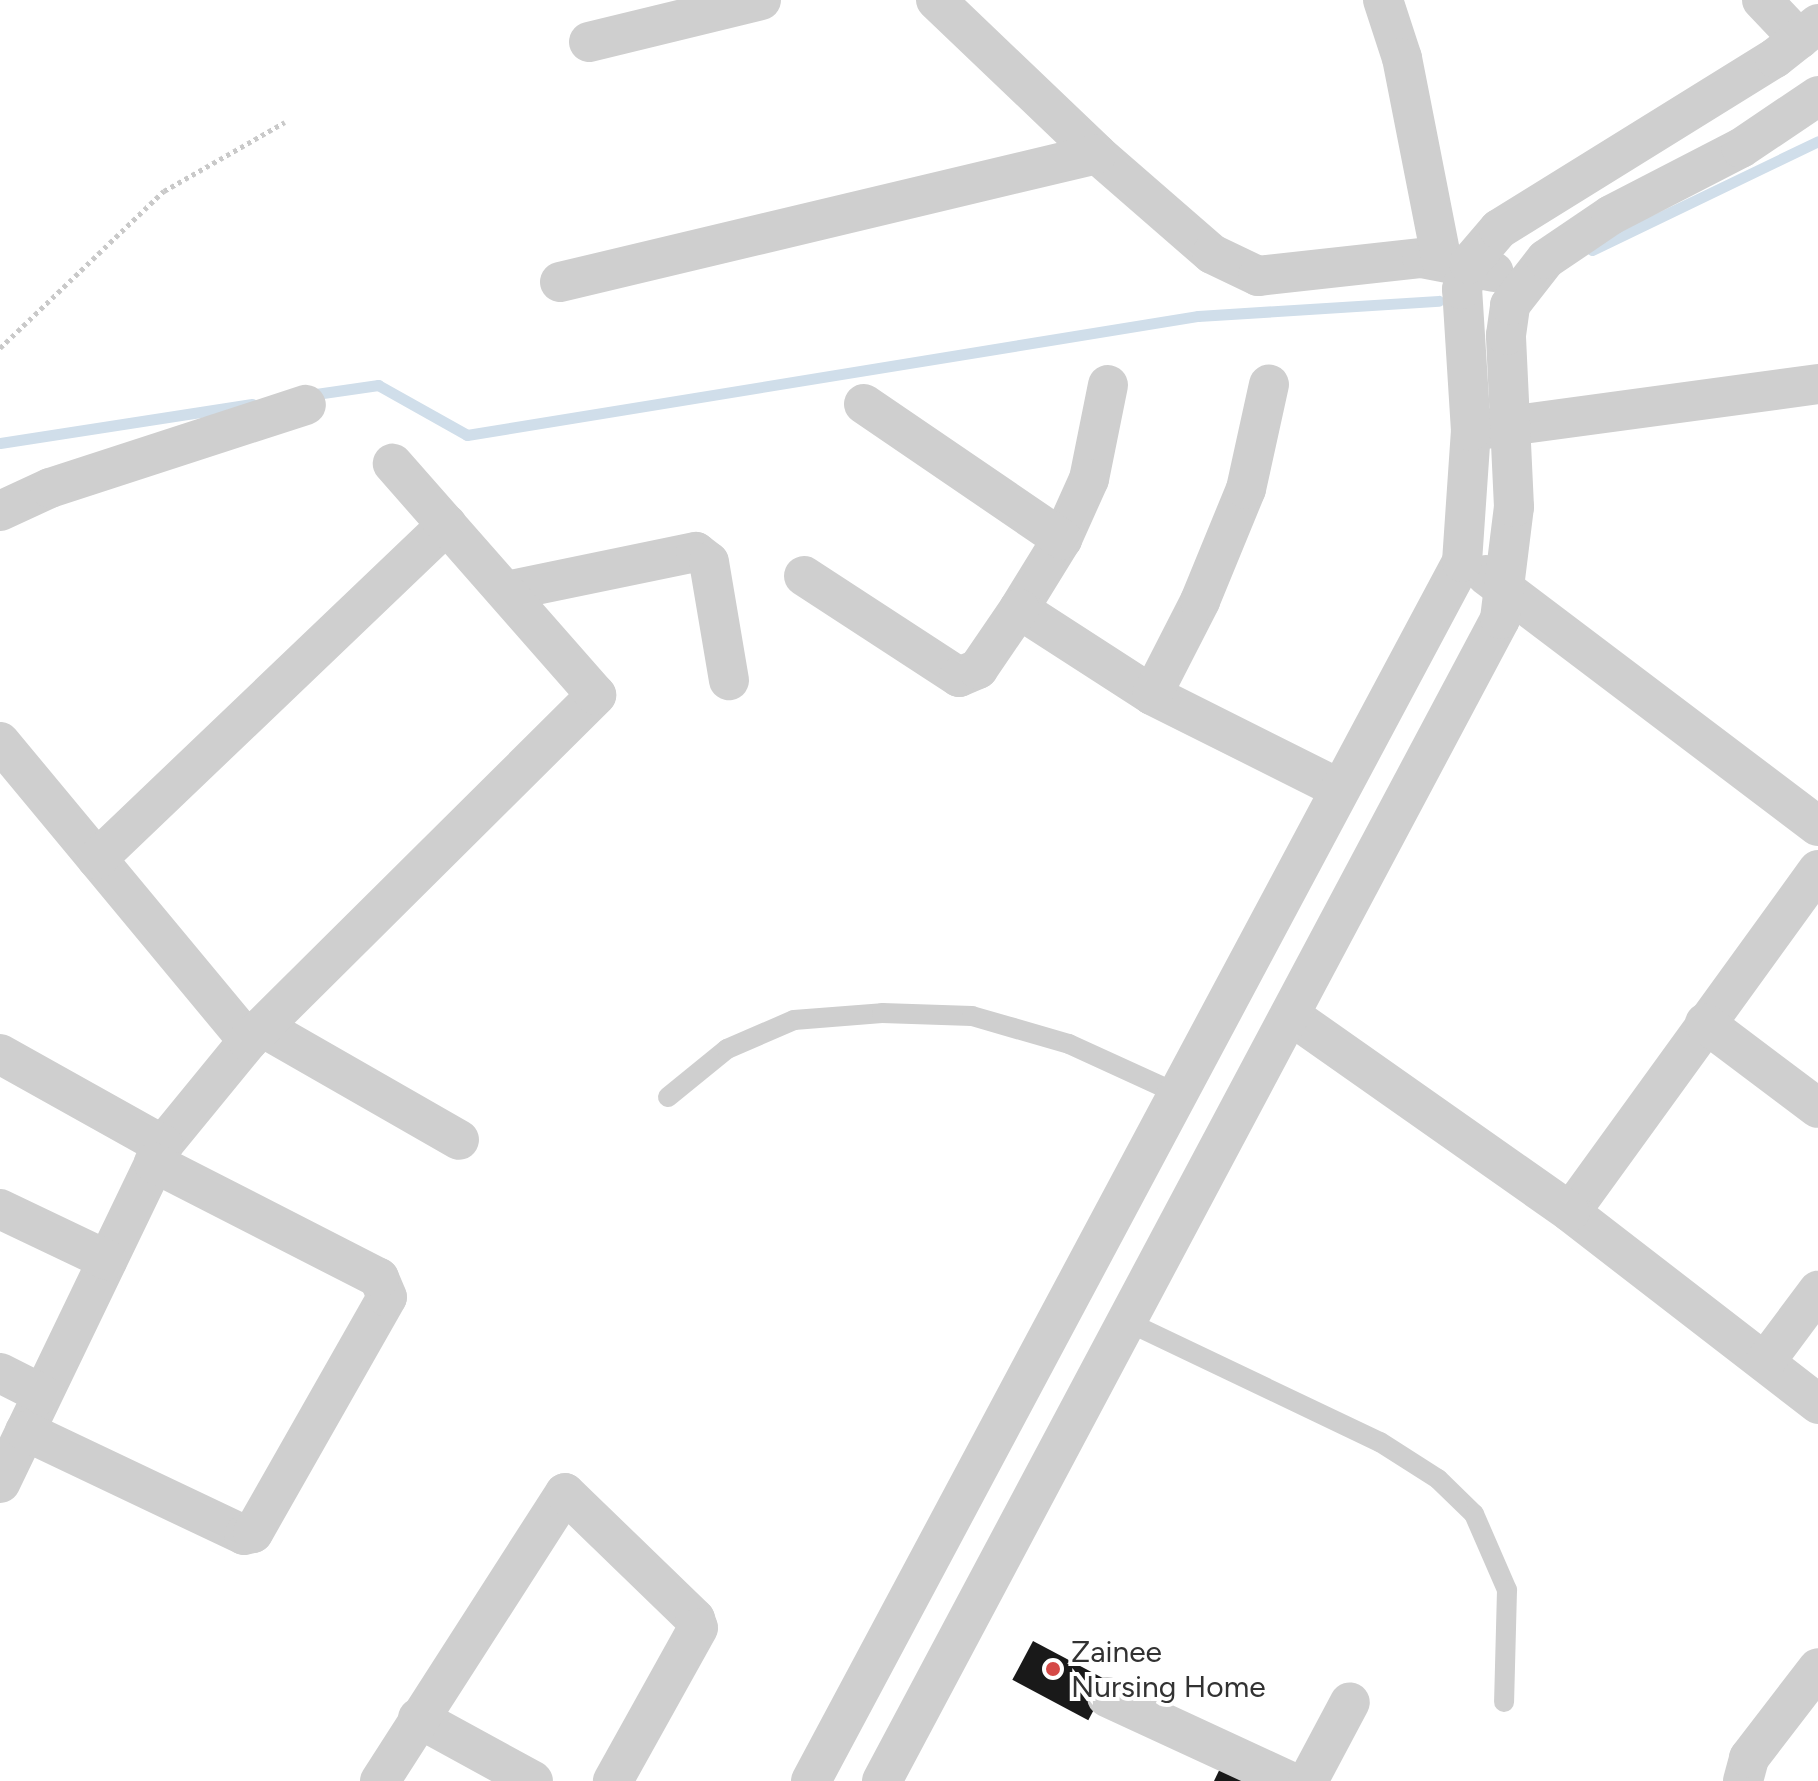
<!DOCTYPE html>
<html>
<head>
<meta charset="utf-8">
<style>
	body { margin:0 }
	#map { position:relative; width:1818px; height:1781px; overflow:hidden; background:#fff; font-family:Figtree,sans-serif }
	div>[style] { position:absolute }
	[style*='--x'] { left:calc(var(--x)*1px); top:calc(var(--y)*1px); width:calc(var(--w)*1px); rotate:calc(var(--a)*1deg) }
	.stream>* { height:11px; margin:-5.5px; padding:0 5.5px; transform-origin:5.5px; border-radius:5.5px; background:#d0deea }
	.building>* { inset:0; background:#191919; transform-origin:0 0 }
	.path>* { height:5px; margin-top:-2.5px; transform-origin:0; background:repeating-linear-gradient(90deg,#c9c9c9 0 4px,transparent 0 8px) }
	.service>* { height:20px; margin:-10px; padding:0 10px; transform-origin:10px; border-radius:10px; background:#cfcfcf }
	.minor>* { height:40px; margin:-20px; padding:0 20px; transform-origin:20px; border-radius:20px; background:#cfcfcf }
	.dots>* { width:22px; height:22px; translate:-50% -50%; box-sizing:border-box; border:4px solid #fff; border-radius:50% }
	span { translate:-50% -50%; white-space:nowrap; text-align:center; line-height:1.15; -webkit-text-stroke:8px #fff; paint-order:stroke }
	.poi-label { font-size:30px; color:#323232 }
	.left { translate:0 -50%; text-align:left }
</style>
</head>
<body>
<div id="map">
	<div class="stream">
		<i style="--x:1592;--y:250;--w:251;--a:-25.7"></i>
		<i style="--x:309;--y:395;--w:70;--a:-8.2"></i>
		<i style="--x:378;--y:385;--w:102;--a:29.3"></i>
		<i style="--x:467;--y:435;--w:741;--a:-9.25"></i>
		<i style="--x:1198;--y:316;--w:241;--a:-3.6"></i>
		<i style="--x:0;--y:443;--w:255;--a:-8.8"></i>
	</div>
	<div class="building">
		<i style="left:1033px;top:1641px;width:86px;height:44px;rotate:28deg"></i>
		<i style="clip-path:polygon(1226px 1756px,1275px 1781px,1214px 1781px)"></i>
	</div>
	<div class="path">
		<i style="--x:0;--y:348;--w:227;--a:-43.8"></i>
		<i style="--x:164;--y:191;--w:139;--a:-29.7"></i>
	</div>
	<div class="service">
		<i style="--x:668;--y:1097;--w:76;--a:-39.1"></i>
		<i style="--x:727;--y:1049;--w:73;--a:-23.4"></i>
		<i style="--x:794;--y:1020;--w:88;--a:-4.5"></i>
		<i style="--x:882;--y:1013;--w:90;--a:1.9"></i>
		<i style="--x:972;--y:1016;--w:101;--a:16.1"></i>
		<i style="--x:1069;--y:1044;--w:120;--a:24.6"></i>
		<i style="--x:1128;--y:1322;--w:279;--a:25.5"></i>
		<i style="--x:1380;--y:1442;--w:69;--a:32.5"></i>
		<i style="--x:1438;--y:1479;--w:50;--a:44.2"></i>
		<i style="--x:1474;--y:1514;--w:83;--a:66.5"></i>
		<i style="--x:1507;--y:1590;--w:112;--a:91.5"></i>
	</div>
	<div class="minor">
		<i style="--x:936;--y:0;--w:223;--a:43.7"></i>
		<i style="--x:1097;--y:154;--w:152;--a:41"></i>
		<i style="--x:1212;--y:254;--w:51;--a:25.6"></i>
		<i style="--x:1258;--y:276;--w:165;--a:-6.3"></i>
		<i style="--x:1422;--y:258;--w:73;--a:11"></i>
		<i style="--x:1383;--y:0;--w:61;--a:71.9"></i>
		<i style="--x:1402;--y:58;--w:207;--a:78.9"></i>
		<i style="--x:1762;--y:0;--w:54;--a:46.5"></i>
		<i style="--x:589;--y:42;--w:177;--a:-13.7"></i>
		<i style="--x:560;--y:282;--w:552;--a:-13.41"></i>
		<i style="--x:1108;--y:385;--w:96;--a:101.4"></i>
		<i style="--x:1089;--y:479;--w:66;--a:114.2"></i>
		<i style="--x:1062;--y:539;--w:82;--a:121.6"></i>
		<i style="--x:1019;--y:609;--w:158;--a:32.9"></i>
		<i style="--x:1152;--y:695;--w:210;--a:26.6"></i>
		<i style="--x:864;--y:404;--w:240;--a:34.3"></i>
		<i style="--x:1486;--y:429;--w:335;--a:-7.7"></i>
		<i style="--x:0;--y:511;--w:55;--a:-24.7"></i>
		<i style="--x:50;--y:488;--w:269;--a:-18"></i>
		<i style="--x:1486;--y:575;--w:416;--a:37.1"></i>
		<i style="--x:804;--y:576;--w:185;--a:33.1"></i>
		<i style="--x:959;--y:677;--w:21;--a:-23"></i>
		<i style="--x:978;--y:669;--w:73;--a:-55.7"></i>
		<i style="--x:507;--y:591;--w:193;--a:-11.7"></i>
		<i style="--x:696;--y:552;--w:16;--a:38"></i>
		<i style="--x:709;--y:562;--w:120;--a:80.4"></i>
		<i style="--x:1152;--y:695;--w:106;--a:-62.9"></i>
		<i style="--x:1200;--y:601;--w:121;--a:-67.7"></i>
		<i style="--x:1246;--y:489;--w:107;--a:-77.6"></i>
		<i style="--x:0;--y:742;--w:388;--a:50.3"></i>
		<i style="--x:248;--y:1041;--w:134;--a:129.3"></i>
		<i style="--x:163;--y:1145;--w:375;--a:115.7"></i>
		<i style="--x:97;--y:859;--w:484;--a:-43.7"></i>
		<i style="--x:1818;--y:870;--w:422;--a:125.9"></i>
		<i style="--x:1570;--y:1212;--w:314;--a:37.7"></i>
		<i style="--x:1290;--y:1015;--w:342;--a:35.1"></i>
		<i style="--x:1705;--y:1023;--w:141;--a:37"></i>
		<i style="--x:262;--y:1027;--w:227;--a:29.8"></i>
		<i style="--x:248;--y:1041;--w:491;--a:-44.8"></i>
		<i style="--x:596;--y:695;--w:308;--a:-131.3"></i>
		<i style="--x:0;--y:1054;--w:187;--a:29.2"></i>
		<i style="--x:0;--y:1209;--w:119;--a:25.5"></i>
		<i style="--x:1765;--y:1362;--w:89;--a:-53.3"></i>
		<i style="--x:0;--y:1373;--w:47;--a:26.6"></i>
		<i style="--x:25;--y:1431;--w:242;--a:25.4"></i>
		<i style="--x:244;--y:1535;--w:9;--a:-13"></i>
		<i style="--x:253;--y:1533;--w:271;--a:-60.4"></i>
		<i style="--x:387;--y:1297;--w:21;--a:-113"></i>
		<i style="--x:379;--y:1278;--w:253;--a:-152.9"></i>
		<i style="--x:1107;--y:1697;--w:200;--a:24.8"></i>
		<i style="--x:418;--y:1718;--w:131;--a:28.7"></i>
		<i style="--x:380;--y:1781;--w:342;--a:-57.3"></i>
		<i style="--x:565;--y:1493;--w:181;--a:44.1"></i>
		<i style="--x:695;--y:1619;--w:9;--a:72"></i>
		<i style="--x:698;--y:1628;--w:175;--a:119.1"></i>
		<i style="--x:811;--y:1781;--w:1382;--a:-61.9"></i>
		<i style="--x:1462;--y:562;--w:131;--a:-86.1"></i>
		<i style="--x:1471;--y:431;--w:142;--a:-93.6"></i>
		<i style="--x:1462;--y:289;--w:26;--a:-74"></i>
		<i style="--x:1469;--y:264;--w:46;--a:-49.4"></i>
		<i style="--x:1499;--y:229;--w:325;--a:-31.8"></i>
		<i style="--x:1775;--y:58;--w:55;--a:-38.3"></i>
		<i style="--x:882;--y:1781;--w:1316;--a:-61.99"></i>
		<i style="--x:1500;--y:619;--w:113;--a:-82.9"></i>
		<i style="--x:1514;--y:507;--w:172;--a:-92.7"></i>
		<i style="--x:1506;--y:335;--w:30;--a:-82"></i>
		<i style="--x:1510;--y:305;--w:58;--a:-52"></i>
		<i style="--x:1546;--y:259;--w:78;--a:-34.1"></i>
		<i style="--x:1611;--y:215;--w:146;--a:-27.3"></i>
		<i style="--x:1741;--y:148;--w:93;--a:-34"></i>
		<i style="--x:1308;--y:1781;--w:89;--a:-62"></i>
		<i style="--x:1743;--y:1781;--w:24;--a:-75"></i>
		<i style="--x:1749;--y:1758;--w:113;--a:-52.5"></i>
	</div>
	<div class="dots">
		<i style="left:1053px;top:1669px;background:#d54947"></i>
	</div>
	<div class="poi-label">
		<span class="left" style="left:1071px;top:1669px">Zainee<br>Nursing Home</span>
	</div>
</div>
</body>
</html>
